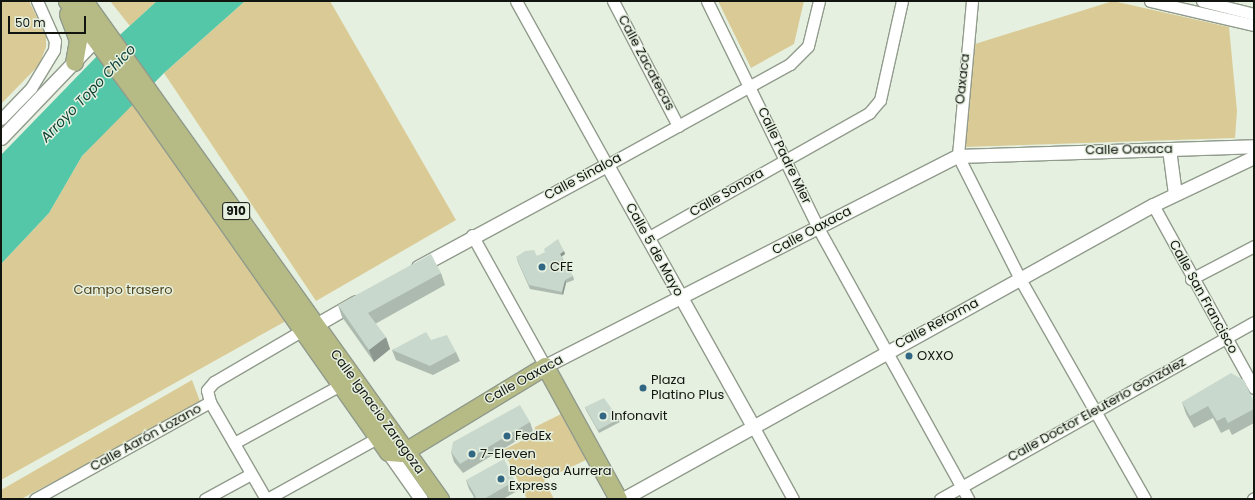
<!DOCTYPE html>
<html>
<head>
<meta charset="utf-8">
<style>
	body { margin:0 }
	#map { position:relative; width:1255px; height:500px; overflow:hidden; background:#e6f0e0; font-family:Poppins,sans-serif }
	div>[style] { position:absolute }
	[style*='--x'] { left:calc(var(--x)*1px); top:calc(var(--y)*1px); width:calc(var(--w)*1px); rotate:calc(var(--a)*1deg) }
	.green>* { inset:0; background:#dacb96 }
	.water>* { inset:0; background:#54c7a9 }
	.roads { filter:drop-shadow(1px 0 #919b8c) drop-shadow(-1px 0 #919b8c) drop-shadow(0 1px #919b8c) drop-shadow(0 -1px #919b8c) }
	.minor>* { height:11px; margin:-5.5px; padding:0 5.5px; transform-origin:5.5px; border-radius:5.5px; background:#fff }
	.tertiary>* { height:13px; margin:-6.5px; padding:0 6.5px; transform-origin:6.5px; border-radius:6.5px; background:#fff }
	.primary>* { height:17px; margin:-8.5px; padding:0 8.5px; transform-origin:8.5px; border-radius:8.5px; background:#b6bb85 }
	.wall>* { inset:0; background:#acbaaf }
	.shaded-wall>* { inset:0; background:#8c978f }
	.building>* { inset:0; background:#c8d8cc }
	.dots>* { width:11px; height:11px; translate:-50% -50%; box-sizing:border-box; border:2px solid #e6f0e0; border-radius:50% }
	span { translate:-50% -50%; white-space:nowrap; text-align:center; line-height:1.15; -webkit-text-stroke:3px #e6f0e0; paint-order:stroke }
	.shield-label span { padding:1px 3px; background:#e6f0e0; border:1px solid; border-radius:3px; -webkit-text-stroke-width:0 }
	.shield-label { font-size:12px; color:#11140f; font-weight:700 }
	.street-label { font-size:13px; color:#11140f }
	.poi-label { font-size:13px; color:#11140f }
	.left { translate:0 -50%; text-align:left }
	.park-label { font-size:13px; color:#514620 }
	.water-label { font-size:14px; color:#0f4236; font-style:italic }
	.frame { position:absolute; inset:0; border:2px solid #11140f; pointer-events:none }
	.scale { position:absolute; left:8px; top:16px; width:78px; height:18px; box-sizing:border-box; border:2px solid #11140f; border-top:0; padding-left:5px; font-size:12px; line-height:14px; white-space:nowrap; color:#11140f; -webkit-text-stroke:3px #e6f0e0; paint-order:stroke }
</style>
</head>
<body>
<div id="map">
	<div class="green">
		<i style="clip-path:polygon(1px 1px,29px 1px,46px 36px,46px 47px,39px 65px,1px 104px)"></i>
		<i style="clip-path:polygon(110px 1px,157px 1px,130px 26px)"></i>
		<i style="clip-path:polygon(245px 1px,330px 1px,456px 220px,316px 301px,164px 73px)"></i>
		<i style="clip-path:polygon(718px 1px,804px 1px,794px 44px,751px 68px)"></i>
		<i style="clip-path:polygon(1113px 1px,1229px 27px,1237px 111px,1235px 138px,963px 147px,975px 44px)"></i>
		<i style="clip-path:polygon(132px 104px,286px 321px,1px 480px,1px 264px,49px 213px,82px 156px)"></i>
		<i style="clip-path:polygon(192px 380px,201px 404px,21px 499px,1px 499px,1px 490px)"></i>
		<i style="clip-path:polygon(563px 413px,586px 460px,544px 480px,554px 499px,527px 499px,503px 450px,534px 435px,535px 427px)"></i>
	</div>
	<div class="water">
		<i style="clip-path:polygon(157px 1px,245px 1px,164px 73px,82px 156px,49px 213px,1px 264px,1px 155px,99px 54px)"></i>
	</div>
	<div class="roads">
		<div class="minor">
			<i style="--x:516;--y:1;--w:188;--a:61"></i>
			<i style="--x:607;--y:165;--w:209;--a:-28.9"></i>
			<i style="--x:790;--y:64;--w:25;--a:-45"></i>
			<i style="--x:808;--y:46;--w:46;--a:-76.3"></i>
			<i style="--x:613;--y:1;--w:141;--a:62.5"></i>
			<i style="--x:707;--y:1;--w:253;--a:63.9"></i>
			<i style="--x:818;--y:228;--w:310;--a:61"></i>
			<i style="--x:972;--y:1;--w:156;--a:95.2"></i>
			<i style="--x:958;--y:156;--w:138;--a:63.2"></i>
			<i style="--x:1020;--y:279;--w:253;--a:60.4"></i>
			<i style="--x:1150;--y:1;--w:107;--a:13"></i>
			<i style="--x:1202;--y:1;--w:54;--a:14"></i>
			<i style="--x:1;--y:119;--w:43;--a:-45.9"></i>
			<i style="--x:31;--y:88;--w:44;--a:-58.8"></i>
			<i style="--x:54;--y:50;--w:9;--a:-84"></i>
			<i style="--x:55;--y:41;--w:44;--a:-114.2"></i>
			<i style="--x:1153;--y:205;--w:209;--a:61.1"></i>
			<i style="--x:472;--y:235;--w:150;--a:60.9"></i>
			<i style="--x:649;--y:237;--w:253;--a:-29.4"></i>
			<i style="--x:869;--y:113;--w:17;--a:-50"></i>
			<i style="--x:880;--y:100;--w:101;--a:-77.5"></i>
			<i style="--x:1191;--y:279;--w:71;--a:-27.6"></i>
			<i style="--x:210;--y:402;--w:112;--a:60"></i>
			<i style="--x:753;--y:426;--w:83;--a:61.3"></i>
			<i style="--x:234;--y:443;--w:128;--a:-28.6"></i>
			<i style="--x:35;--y:499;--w:200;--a:-29"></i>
			<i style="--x:210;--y:402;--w:12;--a:-104"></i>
			<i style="--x:207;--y:390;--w:11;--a:-49"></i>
			<i style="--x:214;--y:382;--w:103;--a:-30.3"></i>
			<i style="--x:205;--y:499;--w:52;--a:-28.5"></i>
			<i style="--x:267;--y:499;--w:128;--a:-29"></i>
			<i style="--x:940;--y:499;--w:360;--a:-29.4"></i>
			<i style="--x:1253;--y:499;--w:1;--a:-45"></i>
		</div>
		<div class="tertiary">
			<i style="--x:1;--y:138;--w:137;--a:-46.2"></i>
			<i style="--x:1169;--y:149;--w:45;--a:82.4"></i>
			<i style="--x:418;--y:267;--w:215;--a:-28.4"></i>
			<i style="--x:607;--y:165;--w:299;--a:60.8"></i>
			<i style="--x:314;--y:326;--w:48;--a:-29.7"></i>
			<i style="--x:545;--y:366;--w:463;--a:-27"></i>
			<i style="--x:958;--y:156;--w:296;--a:-1.9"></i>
			<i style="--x:388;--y:452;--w:57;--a:54.9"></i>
			<i style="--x:623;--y:499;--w:606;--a:-29.02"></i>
			<i style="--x:1153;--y:205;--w:112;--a:-25.4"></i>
		</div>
		<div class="primary">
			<i style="--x:67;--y:1;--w:134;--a:53.5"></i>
			<i style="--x:147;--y:109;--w:419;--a:54.9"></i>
			<i style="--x:388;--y:452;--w:14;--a:4"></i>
			<i style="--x:402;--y:453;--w:167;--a:-31.3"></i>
			<i style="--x:545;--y:366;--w:152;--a:61.2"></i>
			<i style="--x:84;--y:1;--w:612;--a:54.44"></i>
			<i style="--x:68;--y:14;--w:28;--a:69"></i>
			<i style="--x:78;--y:40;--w:22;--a:100"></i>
		</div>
	</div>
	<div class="wall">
		<i style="clip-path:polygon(564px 251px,565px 254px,562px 256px,564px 262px,561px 264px,573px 276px,574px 280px,566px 283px,563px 295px,530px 289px,517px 260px,537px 256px)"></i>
		<i style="clip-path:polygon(441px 273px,445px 285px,375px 324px,390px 349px,374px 362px,342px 317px,338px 305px)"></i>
		<i style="clip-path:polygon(431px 340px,456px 352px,460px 361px,433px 375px,396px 360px,392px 350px)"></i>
		<i style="clip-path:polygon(1182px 402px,1254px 402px,1254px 423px,1232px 435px,1229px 429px,1221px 433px,1213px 418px,1194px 428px,1186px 414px)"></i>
		<i style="clip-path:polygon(585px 407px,619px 419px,620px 422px,599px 433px,586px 410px)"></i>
		<i style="clip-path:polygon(530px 422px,533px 431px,463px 473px,454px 462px,451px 452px)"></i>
		<i style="clip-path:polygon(466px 480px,515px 481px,519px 490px,503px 499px,471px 499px,474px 497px,469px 489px)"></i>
	</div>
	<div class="shaded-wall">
		<i style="clip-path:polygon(564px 251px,565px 254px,561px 257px,560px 254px)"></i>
		<i style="clip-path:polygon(565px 280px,566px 283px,563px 295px,562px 292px)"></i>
		<i style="clip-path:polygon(386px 337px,390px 349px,374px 362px,369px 350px)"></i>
	</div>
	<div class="building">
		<i style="clip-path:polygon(558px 239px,564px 251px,560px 254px,563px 259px,557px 262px,567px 266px,573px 276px,565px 280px,562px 292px,529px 285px,516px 257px,525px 251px,534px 250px,537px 256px,545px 252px,544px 249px)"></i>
		<i style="clip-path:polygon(431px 254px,441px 273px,368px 313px,386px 337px,369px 350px,338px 305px)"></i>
		<i style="clip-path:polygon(426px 332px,431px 340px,447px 335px,456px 352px,430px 366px,392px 350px)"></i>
		<i style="clip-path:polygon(1231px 373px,1244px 380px,1254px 402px,1254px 409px,1228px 423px,1225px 417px,1217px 421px,1208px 406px,1190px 416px,1182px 402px)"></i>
		<i style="clip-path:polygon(604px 398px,619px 419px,598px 430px,585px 407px)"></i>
		<i style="clip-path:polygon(520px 405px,530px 422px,460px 464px,451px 452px,453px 442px)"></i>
		<i style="clip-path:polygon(504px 459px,515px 481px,484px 499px,471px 499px,476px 497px,466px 480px)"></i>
	</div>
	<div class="dots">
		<i style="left:542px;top:267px;background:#316783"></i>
		<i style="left:909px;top:356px;background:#316783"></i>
		<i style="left:643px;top:388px;background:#316783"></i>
		<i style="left:603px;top:416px;background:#316783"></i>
		<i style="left:507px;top:436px;background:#316783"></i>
		<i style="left:472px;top:454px;background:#316783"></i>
		<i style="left:501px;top:479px;background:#316783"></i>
	</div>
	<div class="shield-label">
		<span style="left:236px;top:211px">910</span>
	</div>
	<div class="street-label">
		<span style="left:646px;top:63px;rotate:62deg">Calle Zacatecas</span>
		<span style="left:963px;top:79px;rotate:-84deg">Oaxaca</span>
		<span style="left:1129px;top:150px;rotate:-1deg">Calle Oaxaca</span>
		<span style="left:784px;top:156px;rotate:64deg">Calle Padre Mier</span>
		<span style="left:583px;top:177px;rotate:-28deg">Calle Sinaloa</span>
		<span style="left:727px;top:193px;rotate:-30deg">Calle Sonora</span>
		<span style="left:812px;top:231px;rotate:-28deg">Calle Oaxaca</span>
		<span style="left:654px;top:250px;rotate:61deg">Calle 5 de Mayo</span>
		<span style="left:1203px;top:297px;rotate:61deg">Calle San Francisco</span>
		<span style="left:937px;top:324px;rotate:-28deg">Calle Reforma</span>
		<span style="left:524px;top:380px;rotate:-29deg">Calle Oaxaca</span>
		<span style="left:1097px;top:410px;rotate:-29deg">Calle Doctor Eleuterio González</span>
		<span style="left:377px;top:412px;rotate:54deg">Calle Ignacio Zaragoza</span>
		<span style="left:146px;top:438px;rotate:-29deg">Calle Aarón Lozano</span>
	</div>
	<div class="poi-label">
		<span class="left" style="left:550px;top:267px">CFE</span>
		<span class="left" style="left:917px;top:356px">OXXO</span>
		<span class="left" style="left:651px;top:388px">Plaza<br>Platino Plus</span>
		<span class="left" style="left:611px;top:416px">Infonavit</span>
		<span class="left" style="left:515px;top:436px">FedEx</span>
		<span class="left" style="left:480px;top:454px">7-Eleven</span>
		<span class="left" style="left:509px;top:479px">Bodega Aurrera<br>Express</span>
	</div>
	<div class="park-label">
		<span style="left:123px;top:290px">Campo trasero</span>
	</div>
	<div class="water-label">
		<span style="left:88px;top:93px;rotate:-46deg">Arroyo Topo Chico</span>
	</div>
	<div class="frame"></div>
	<div class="scale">50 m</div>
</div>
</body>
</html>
